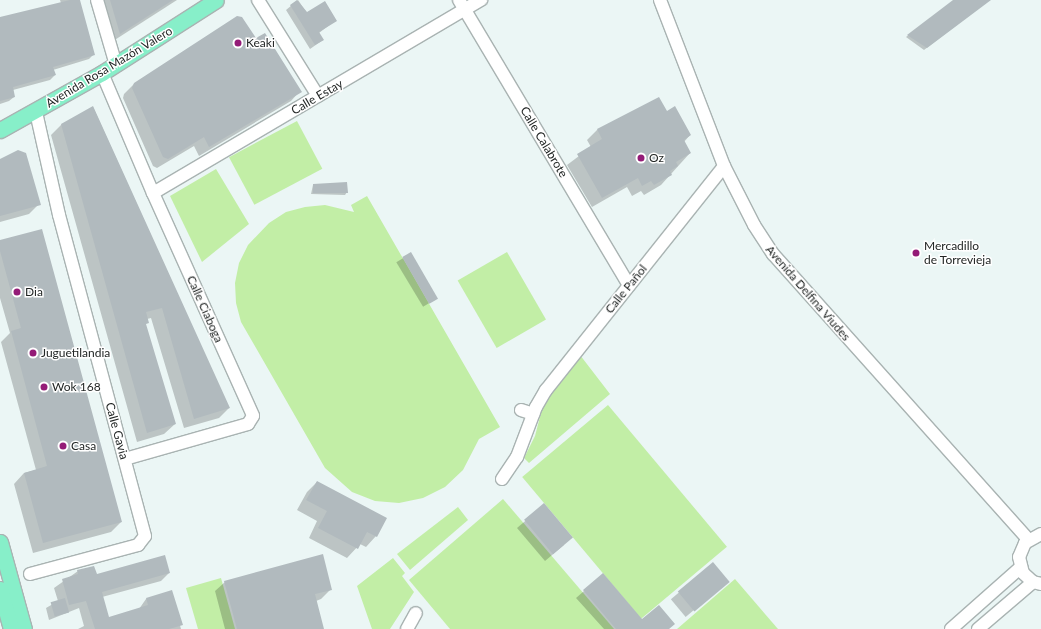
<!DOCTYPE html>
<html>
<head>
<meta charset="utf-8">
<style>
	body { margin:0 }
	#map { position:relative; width:1041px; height:629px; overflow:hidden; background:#ebf6f5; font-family:Lato,sans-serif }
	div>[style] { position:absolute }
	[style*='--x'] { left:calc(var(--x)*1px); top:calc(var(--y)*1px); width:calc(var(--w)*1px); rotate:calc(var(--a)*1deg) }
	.green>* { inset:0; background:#c2eea6; transform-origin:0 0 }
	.shadow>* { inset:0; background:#0003; transform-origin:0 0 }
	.building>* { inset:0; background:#b1babe; transform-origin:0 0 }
	.roads { filter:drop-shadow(1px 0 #a9b3b2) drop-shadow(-1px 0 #a9b3b2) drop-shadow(0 1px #a9b3b2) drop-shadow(0 -1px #a9b3b2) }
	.minor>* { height:12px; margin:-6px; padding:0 6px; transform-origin:6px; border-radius:6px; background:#fff }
	.major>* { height:15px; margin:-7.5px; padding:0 7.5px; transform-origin:7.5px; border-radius:7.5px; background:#87efc9 }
	.dots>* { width:11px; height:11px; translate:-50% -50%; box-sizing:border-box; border:2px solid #fff; border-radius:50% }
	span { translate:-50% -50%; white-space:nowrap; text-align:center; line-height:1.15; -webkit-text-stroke:3px #fff; paint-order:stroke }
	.poi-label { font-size:12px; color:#222625 }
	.left { translate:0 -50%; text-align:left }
	.street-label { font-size:12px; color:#222625 }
</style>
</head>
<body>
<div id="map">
	<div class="green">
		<i style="left:297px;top:121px;width:54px;height:77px;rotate:62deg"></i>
		<i style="clip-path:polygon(216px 169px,249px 224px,202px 262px,170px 196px)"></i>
		<i style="clip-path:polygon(367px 196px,500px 427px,479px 439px,463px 470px,445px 487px,423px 498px,399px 503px,375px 501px,352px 492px,325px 468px,241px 322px,236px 303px,235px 283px,239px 263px,248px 245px,269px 223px,286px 212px,305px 207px,325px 205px,354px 212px,351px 205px)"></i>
		<i style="left:507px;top:252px;width:78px;height:57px;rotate:60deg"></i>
		<i style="clip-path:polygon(580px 355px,610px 394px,529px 463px,524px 458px,535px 436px,543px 405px)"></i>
		<i style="left:608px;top:405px;width:185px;height:112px;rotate:50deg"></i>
		<i style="clip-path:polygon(503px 499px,614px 629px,450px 629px,409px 580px)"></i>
		<i style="clip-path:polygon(458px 507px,468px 520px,410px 570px,397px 554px)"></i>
		<i style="clip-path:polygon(393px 558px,405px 573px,402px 576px,414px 592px,390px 629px,372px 629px,357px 586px)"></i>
		<i style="clip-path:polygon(221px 578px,235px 629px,198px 629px,186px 588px)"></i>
		<i style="clip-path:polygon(735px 579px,778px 629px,677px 629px)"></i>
	</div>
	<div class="shadow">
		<i style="clip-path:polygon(60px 0,79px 0,94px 54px,89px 59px,53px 70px,55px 75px,50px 80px,13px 90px,14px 97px,9px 101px,0 104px,0 18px,61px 3px)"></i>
		<i style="clip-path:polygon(98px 0,177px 0,110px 43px)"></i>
		<i style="clip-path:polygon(298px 0,307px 13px,336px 20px,319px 33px,323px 40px,310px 49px,286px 10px)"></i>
		<i style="clip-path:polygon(955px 0,990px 0,924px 50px,906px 37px)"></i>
		<i style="clip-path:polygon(255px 40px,300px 91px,291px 101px,199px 156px,194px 146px,157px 168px,153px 166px,123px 98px,124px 94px,134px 84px)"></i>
		<i style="clip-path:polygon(659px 99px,667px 112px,690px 135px,684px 142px,690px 153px,661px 185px,644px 195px,641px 191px,632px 196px,627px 187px,592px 207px,567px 165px,591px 147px,587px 140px,597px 130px)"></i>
		<i style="clip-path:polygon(93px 107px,229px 408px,219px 418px,184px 428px,151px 318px,147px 319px,145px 325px,175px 424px,164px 434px,137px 442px,51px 135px,61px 125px)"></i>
		<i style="clip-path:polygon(0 160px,39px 204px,29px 214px,0 222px)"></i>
		<i style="clip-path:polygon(313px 185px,347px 192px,345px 195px,311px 194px)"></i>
		<i style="clip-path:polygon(0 241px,121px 522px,111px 532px,33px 553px,14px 484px,24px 473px,36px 470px,1px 342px,10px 333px,0 298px)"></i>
		<i style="left:410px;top:254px;width:52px;height:16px;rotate:59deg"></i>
		<i style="clip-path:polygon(317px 482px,376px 536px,366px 547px,360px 544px,347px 558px,309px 538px,317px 521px,297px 510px,307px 492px)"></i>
		<i style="clip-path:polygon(544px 505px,564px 545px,545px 561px,517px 528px)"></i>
		<i style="left:713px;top:564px;width:23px;height:55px;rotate:50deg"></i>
		<i style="clip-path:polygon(78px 571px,96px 576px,169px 573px,161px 581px,102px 597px,108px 618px,139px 609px,146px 599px,171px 592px,181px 629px,78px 629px,84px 626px,79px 608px,49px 620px,46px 608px,58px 601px,54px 588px)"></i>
		<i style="clip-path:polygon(225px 582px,331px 589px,321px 599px,316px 601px,323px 629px,225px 629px,215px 591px)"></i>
		<i style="clip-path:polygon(584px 591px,642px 621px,669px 629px,604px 629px,576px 598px)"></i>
	</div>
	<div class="building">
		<i style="clip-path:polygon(70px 0,80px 0,95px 55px,53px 67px,56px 75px,13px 87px,15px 97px,0 101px,0 17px)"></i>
		<i style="clip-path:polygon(110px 0,173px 0,120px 34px)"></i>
		<i style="clip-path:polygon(297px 0,307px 12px,325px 1px,337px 21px,319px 32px,324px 40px,315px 45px,290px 5px)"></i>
		<i style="clip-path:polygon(953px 0,991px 0,927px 48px,907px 35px)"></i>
		<i style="clip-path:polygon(237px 16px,242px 17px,256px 38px,265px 33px,302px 92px,209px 147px,204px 137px,168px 159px,163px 157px,132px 88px,134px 83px)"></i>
		<i style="clip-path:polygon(659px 97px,667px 111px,675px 106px,691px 135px,684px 140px,691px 153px,676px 162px,678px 166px,670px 171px,672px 175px,654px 185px,651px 181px,642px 186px,638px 178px,602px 198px,577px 154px,602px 139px,597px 129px)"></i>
		<i style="clip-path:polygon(93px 106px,230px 408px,194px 419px,162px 308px,146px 312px,149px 323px,146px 324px,176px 424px,147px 433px,61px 124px)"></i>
		<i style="clip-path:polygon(18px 150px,26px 153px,41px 205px,0 216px,0 159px)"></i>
		<i style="clip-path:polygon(347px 182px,348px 193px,313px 193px,313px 184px)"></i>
		<i style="clip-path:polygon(42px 229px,122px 522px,43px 543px,24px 473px,47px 466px,11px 331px,21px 328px,0 251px,0 240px)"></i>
		<i style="left:411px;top:252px;width:54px;height:10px;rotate:60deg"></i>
		<i style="clip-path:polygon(317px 481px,387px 518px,377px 537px,367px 532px,358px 549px,318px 528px,327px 511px,306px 500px)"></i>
		<i style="left:544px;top:503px;width:45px;height:26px;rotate:50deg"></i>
		<i style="clip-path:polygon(323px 554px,332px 590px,315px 594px,324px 629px,237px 629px,224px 581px)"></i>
		<i style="clip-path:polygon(165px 555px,170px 573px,102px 592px,109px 617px,148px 605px,146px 598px,172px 590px,183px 625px,169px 629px,95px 629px,86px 601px,69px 605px,62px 579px,78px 574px,77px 570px,94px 566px,97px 574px)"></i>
		<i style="left:713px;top:562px;width:26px;height:46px;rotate:50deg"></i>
		<i style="clip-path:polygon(603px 573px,642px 619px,659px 605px,675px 624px,669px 629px,616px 629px,583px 590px)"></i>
		<i style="left:65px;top:598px;width:15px;height:15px;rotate:74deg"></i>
	</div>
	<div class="roads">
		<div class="minor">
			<i style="--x:97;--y:0;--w:68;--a:73.7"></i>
			<i style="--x:258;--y:0;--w:113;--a:58"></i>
			<i style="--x:459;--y:0;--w:332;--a:59.2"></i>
			<i style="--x:660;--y:0;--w:178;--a:68.9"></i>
			<i style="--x:724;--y:166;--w:66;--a:63"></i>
			<i style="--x:754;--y:225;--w:35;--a:57"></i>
			<i style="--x:773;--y:254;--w:382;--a:48.2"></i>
			<i style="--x:102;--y:73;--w:130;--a:67"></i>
			<i style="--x:153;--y:193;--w:244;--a:65.8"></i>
			<i style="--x:253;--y:416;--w:9;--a:122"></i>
			<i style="--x:248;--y:424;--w:128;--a:164.1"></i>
			<i style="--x:153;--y:193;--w:381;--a:-30.5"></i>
			<i style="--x:521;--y:410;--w:13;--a:18"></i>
			<i style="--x:502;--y:479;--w:27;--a:-56"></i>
			<i style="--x:517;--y:457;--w:53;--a:-69.2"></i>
			<i style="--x:536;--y:407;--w:20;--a:-60"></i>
			<i style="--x:546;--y:390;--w:286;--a:-51.5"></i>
			<i style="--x:1041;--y:534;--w:18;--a:151"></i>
			<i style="--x:1025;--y:543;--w:15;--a:113"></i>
			<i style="--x:1019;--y:557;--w:16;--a:76"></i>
			<i style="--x:1023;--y:573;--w:13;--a:42"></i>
			<i style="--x:1033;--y:582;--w:8;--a:14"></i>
			<i style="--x:30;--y:574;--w:112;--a:-15"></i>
			<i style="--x:138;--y:545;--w:11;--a:-52"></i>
			<i style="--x:145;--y:536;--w:332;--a:-105"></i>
			<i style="--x:59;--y:215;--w:106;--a:-102.6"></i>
			<i style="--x:407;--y:629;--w:18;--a:-61"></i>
			<i style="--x:951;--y:629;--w:92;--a:-41.5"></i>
			<i style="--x:978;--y:629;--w:72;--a:-40.5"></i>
		</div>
		<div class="major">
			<i style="--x:0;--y:130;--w:117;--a:-29.2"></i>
			<i style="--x:102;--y:73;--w:135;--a:-32.6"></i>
			<i style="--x:0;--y:542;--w:90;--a:74.6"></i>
			<i style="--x:0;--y:589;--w:41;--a:74.6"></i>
		</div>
	</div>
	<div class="dots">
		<i style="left:238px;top:43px;background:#941b77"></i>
		<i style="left:641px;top:158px;background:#941b77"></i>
		<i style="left:916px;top:253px;background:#941b77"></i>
		<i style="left:17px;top:292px;background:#941b77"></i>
		<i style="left:33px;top:353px;background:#941b77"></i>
		<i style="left:44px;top:387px;background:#941b77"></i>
		<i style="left:63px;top:446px;background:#941b77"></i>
	</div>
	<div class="poi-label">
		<span class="left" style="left:246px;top:43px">Keaki</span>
		<span class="left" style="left:649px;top:158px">Oz</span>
		<span class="left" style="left:924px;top:253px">Mercadillo<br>de Torrevieja</span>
		<span class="left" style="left:25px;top:292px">Dia</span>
		<span class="left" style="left:41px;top:353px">Juguetilandia</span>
		<span class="left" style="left:52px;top:387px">Wok 168</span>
		<span class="left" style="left:71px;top:446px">Casa</span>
	</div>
	<div class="street-label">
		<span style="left:109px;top:67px;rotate:-31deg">Avenida Rosa Mazón Valero</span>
		<span style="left:317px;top:97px;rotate:-30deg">Calle Estay</span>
		<span style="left:544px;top:142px;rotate:59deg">Calle Calabrote</span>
		<span style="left:626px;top:289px;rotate:-51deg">Calle Pañol</span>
		<span style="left:808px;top:293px;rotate:49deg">Avenida Delfina Viudes</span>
		<span style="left:205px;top:309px;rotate:66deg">Calle Ciaboga</span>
		<span style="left:117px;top:431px;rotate:75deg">Calle Gavia</span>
	</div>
</div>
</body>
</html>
